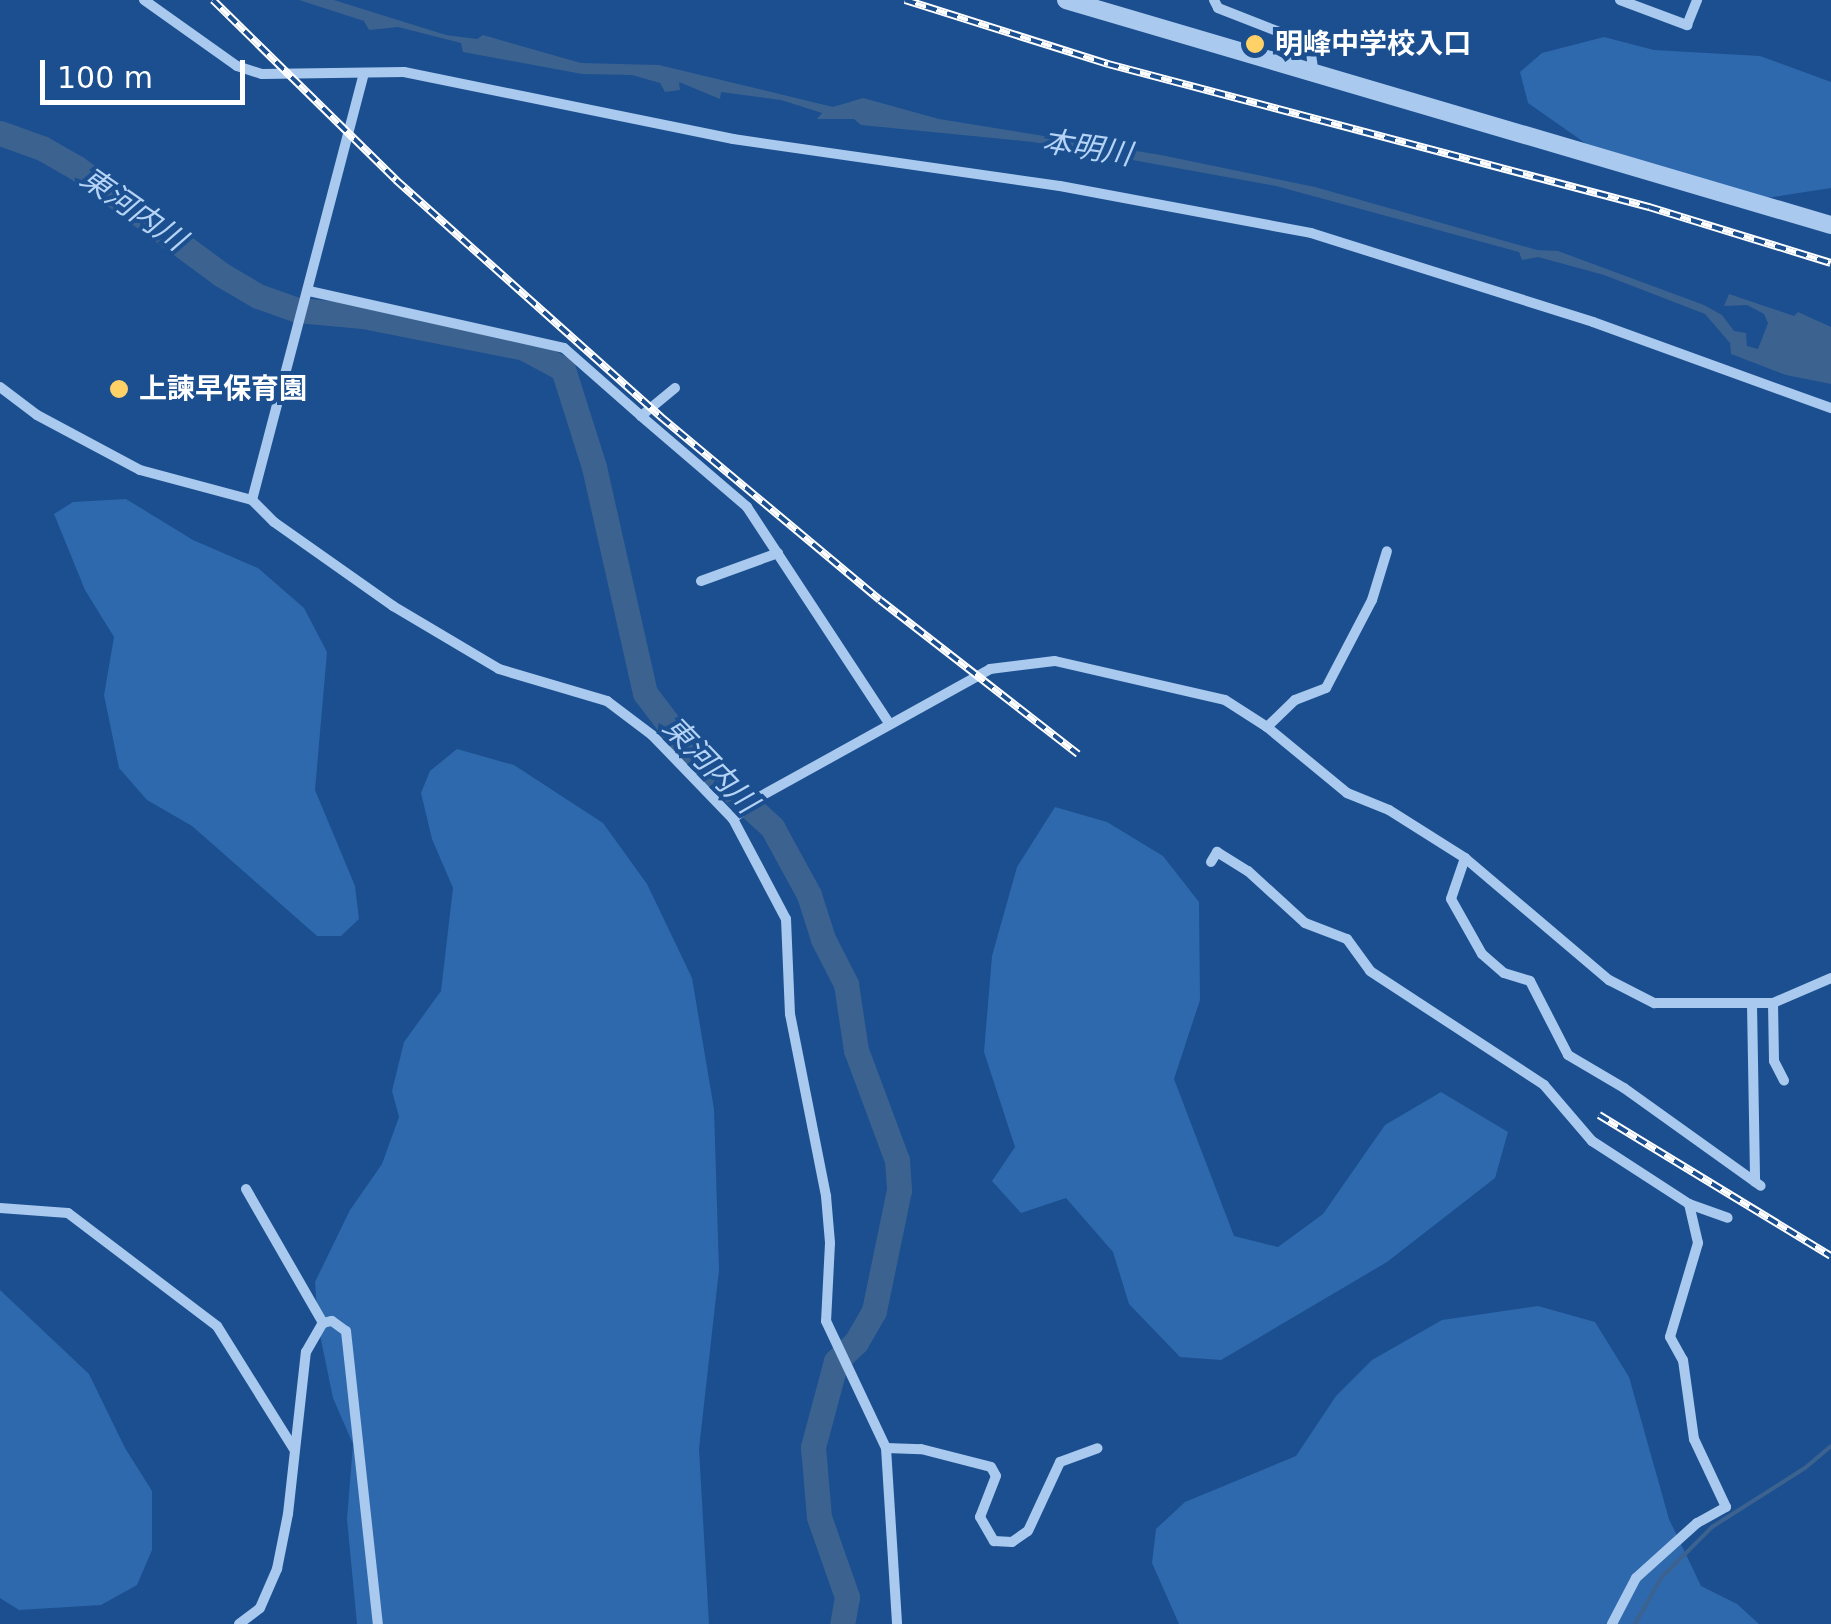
<!DOCTYPE html>
<html>
<head>
<meta charset="utf-8">
<style>
	body { margin:0 }
	#map { position:relative; width:1831px; height:1624px; overflow:hidden; background:#1b4f8f; font-family:"DejaVu Sans","Noto Sans JP",sans-serif }
	div>[style] { position:absolute }
	[style*='--x'] { left:calc(var(--x)*1px); top:calc(var(--y)*1px); width:calc(var(--w)*1px); rotate:calc(var(--a)*1deg) }
	.green>* { inset:0; background:#2e69ad }
	.water>* { inset:0; background:#3c6290 }
	.stream>* { height:4px; margin:-2px; padding:0 2px; transform-origin:2px; border-radius:2px; background:#3c6290 }
	.river>* { height:25px; margin:-12.5px; padding:0 12.5px; transform-origin:12.5px; border-radius:12.5px; background:#3c6290 }
	.minor>* { height:10px; margin:-5px; padding:0 5px; transform-origin:5px; border-radius:5px; background:#a9c9ee }
	.tertiary>* { height:18px; margin:-9px; padding:0 9px; transform-origin:9px; border-radius:9px; background:#a9c9ee }
	.rail>* { height:8px; margin-top:-4px; transform-origin:0; background:repeating-linear-gradient(90deg,#1b4f8f 0 11px,#fff 0 22px); box-sizing:border-box; border-block:2px solid #fff }
	.dots>* { width:28px; height:28px; translate:-50% -50%; box-sizing:border-box; border:5px solid #1b4f8f; border-radius:50% }
	span { translate:-50% -50%; white-space:nowrap; text-align:center; line-height:1.15; -webkit-text-stroke:8px #1b4f8f; paint-order:stroke }
	.poi-label { font-size:28px; color:#fff; font-weight:700 }
	.left { translate:0 -50%; text-align:left }
	.water-label { font-size:30px; color:#b5d3f5; font-style:italic }
	.scale { position:absolute; left:40px; top:60px; width:205px; height:45px; box-sizing:border-box; border:5px solid #fff; border-top:0; padding-left:12px; font-size:30px; line-height:35px; white-space:nowrap; color:#fff; -webkit-text-stroke:8px #1b4f8f; paint-order:stroke }
</style>
</head>
<body>
<div id="map">
	<div class="green">
		<i style="clip-path:polygon(1604px 37px,1654px 50px,1760px 56px,1831px 82px,1831px 188px,1760px 199px,1598px 152px,1528px 103px,1520px 72px,1542px 53px)"></i>
		<i style="clip-path:polygon(126px 499px,193px 540px,258px 568px,304px 608px,327px 652px,315px 790px,355px 886px,359px 919px,341px 936px,317px 936px,192px 826px,147px 800px,119px 768px,104px 695px,114px 637px,85px 590px,54px 514px,73px 502px)"></i>
		<i style="clip-path:polygon(457px 749px,514px 765px,603px 823px,647px 884px,692px 978px,714px 1109px,719px 1270px,699px 1449px,709px 1624px,357px 1624px,347px 1519px,353px 1444px,333px 1398px,318px 1325px,315px 1282px,350px 1210px,382px 1164px,399px 1117px,392px 1091px,404px 1042px,441px 991px,453px 888px,432px 839px,421px 793px,430px 771px)"></i>
		<i style="clip-path:polygon(1055px 807px,1107px 822px,1163px 856px,1199px 902px,1200px 1000px,1174px 1079px,1234px 1236px,1278px 1247px,1323px 1214px,1385px 1125px,1441px 1092px,1508px 1132px,1495px 1178px,1387px 1262px,1221px 1360px,1180px 1357px,1129px 1304px,1113px 1252px,1066px 1198px,1021px 1213px,992px 1181px,1015px 1147px,984px 1052px,992px 956px,1017px 867px)"></i>
		<i style="clip-path:polygon(0 1290px,89px 1374px,125px 1448px,152px 1491px,152px 1550px,137px 1585px,101px 1605px,19px 1610px,0 1598px)"></i>
		<i style="clip-path:polygon(1538px 1306px,1595px 1322px,1629px 1377px,1669px 1519px,1701px 1586px,1737px 1604px,1759px 1624px,1179px 1624px,1152px 1563px,1156px 1529px,1185px 1502px,1296px 1456px,1336px 1396px,1372px 1360px,1442px 1320px)"></i>
	</div>
	<div class="water">
		<i style="clip-path:polygon(299px 0,334px 0,446px 35px,477px 39px,483px 35px,581px 63px,659px 65px,833px 107px,863px 98px,939px 119px,1161px 155px,1315px 187px,1537px 250px,1558px 251px,1704px 305px,1722px 315px,1734px 331px,1746px 333px,1747px 346px,1758px 349px,1768px 323px,1764px 314px,1747px 305px,1724px 306px,1729px 294px,1794px 316px,1798px 312px,1831px 327px,1831px 384px,1786px 375px,1731px 354px,1730px 343px,1705px 314px,1604px 275px,1538px 257px,1522px 260px,1519px 252px,1276px 186px,1033px 142px,861px 125px,854px 119px,817px 119px,822px 113px,781px 100px,721px 92px,720px 99px,679px 82px,680px 90px,665px 92px,660px 83px,632px 75px,582px 74px,463px 52px,461px 43px,398px 27px,369px 30px,364px 21px)"></i>
	</div>
	<div class="stream">
		<i style="--x:1635;--y:1624;--w:53;--a:-60.5"></i>
		<i style="--x:1661;--y:1578;--w:72;--a:-45"></i>
		<i style="--x:1712;--y:1527;--w:110;--a:-32.4"></i>
		<i style="--x:1805;--y:1468;--w:34;--a:-40"></i>
	</div>
	<div class="river">
		<i style="--x:0;--y:133;--w:45;--a:19.7"></i>
		<i style="--x:42;--y:148;--w:40;--a:29.7"></i>
		<i style="--x:77;--y:168;--w:180;--a:36.4"></i>
		<i style="--x:222;--y:275;--w:42;--a:30.3"></i>
		<i style="--x:258;--y:296;--w:41;--a:19.7"></i>
		<i style="--x:297;--y:310;--w:66;--a:5.2"></i>
		<i style="--x:363;--y:316;--w:164;--a:11.2"></i>
		<i style="--x:524;--y:348;--w:44;--a:28.3"></i>
		<i style="--x:563;--y:369;--w:103;--a:72.4"></i>
		<i style="--x:594;--y:467;--w:232;--a:77.3"></i>
		<i style="--x:645;--y:693;--w:73;--a:52.8"></i>
		<i style="--x:689;--y:751;--w:113;--a:42.5"></i>
		<i style="--x:772;--y:827;--w:77;--a:61.4"></i>
		<i style="--x:809;--y:895;--w:46;--a:72.3"></i>
		<i style="--x:823;--y:939;--w:51;--a:62.9"></i>
		<i style="--x:846;--y:984;--w:67;--a:81.4"></i>
		<i style="--x:856;--y:1050;--w:117;--a:69.6"></i>
		<i style="--x:897;--y:1160;--w:30;--a:86"></i>
		<i style="--x:899;--y:1190;--w:124;--a:101.7"></i>
		<i style="--x:874;--y:1311;--w:36;--a:120"></i>
		<i style="--x:856;--y:1342;--w:28;--a:136"></i>
		<i style="--x:836;--y:1361;--w:89;--a:105"></i>
		<i style="--x:813;--y:1447;--w:70;--a:85.1"></i>
		<i style="--x:819;--y:1517;--w:85;--a:70.7"></i>
		<i style="--x:847;--y:1597;--w:27;--a:100"></i>
	</div>
	<div class="minor">
		<i style="--x:144;--y:0;--w:114;--a:35.4"></i>
		<i style="--x:237;--y:66;--w:26;--a:18"></i>
		<i style="--x:262;--y:74;--w:142;--a:-0.8"></i>
		<i style="--x:404;--y:72;--w:336;--a:11.5"></i>
		<i style="--x:733;--y:139;--w:330;--a:8.2"></i>
		<i style="--x:1060;--y:186;--w:255;--a:10.6"></i>
		<i style="--x:1311;--y:233;--w:296;--a:17.5"></i>
		<i style="--x:1593;--y:322;--w:253;--a:19.9"></i>
		<i style="--x:1214;--y:0;--w:9;--a:63"></i>
		<i style="--x:1218;--y:8;--w:83;--a:21.3"></i>
		<i style="--x:1295;--y:38;--w:21;--a:39"></i>
		<i style="--x:1311;--y:51;--w:20;--a:84"></i>
		<i style="--x:1620;--y:0;--w:72;--a:20.5"></i>
		<i style="--x:1687;--y:25;--w:27;--a:-68"></i>
		<i style="--x:309;--y:291;--w:261;--a:12.6"></i>
		<i style="--x:564;--y:348;--w:103;--a:41.4"></i>
		<i style="--x:0;--y:387;--w:46;--a:37.1"></i>
		<i style="--x:37;--y:415;--w:117;--a:28.1"></i>
		<i style="--x:140;--y:470;--w:116;--a:15"></i>
		<i style="--x:252;--y:500;--w:31;--a:45"></i>
		<i style="--x:274;--y:522;--w:146;--a:35.2"></i>
		<i style="--x:393;--y:606;--w:123;--a:30.7"></i>
		<i style="--x:499;--y:669;--w:113;--a:16.5"></i>
		<i style="--x:607;--y:701;--w:56;--a:37.1"></i>
		<i style="--x:652;--y:735;--w:117;--a:46"></i>
		<i style="--x:733;--y:819;--w:113;--a:62.1"></i>
		<i style="--x:786;--y:919;--w:95;--a:87.6"></i>
		<i style="--x:790;--y:1014;--w:186;--a:78.8"></i>
		<i style="--x:826;--y:1196;--w:47;--a:85.1"></i>
		<i style="--x:830;--y:1243;--w:78;--a:92.9"></i>
		<i style="--x:826;--y:1321;--w:140;--a:64.7"></i>
		<i style="--x:886;--y:1448;--w:176;--a:86.4"></i>
		<i style="--x:675;--y:388;--w:44;--a:140.5"></i>
		<i style="--x:641;--y:416;--w:140;--a:40.6"></i>
		<i style="--x:747;--y:507;--w:257;--a:56.7"></i>
		<i style="--x:252;--y:500;--w:438;--a:-75.3"></i>
		<i style="--x:701;--y:581;--w:82;--a:-20"></i>
		<i style="--x:1267;--y:727;--w:39;--a:-44"></i>
		<i style="--x:1295;--y:700;--w:33;--a:-21"></i>
		<i style="--x:1326;--y:688;--w:99;--a:-62.4"></i>
		<i style="--x:1372;--y:600;--w:51;--a:-73"></i>
		<i style="--x:733;--y:819;--w:28;--a:-42"></i>
		<i style="--x:754;--y:800;--w:270;--a:-29"></i>
		<i style="--x:990;--y:669;--w:65;--a:-7"></i>
		<i style="--x:1055;--y:661;--w:174;--a:12.9"></i>
		<i style="--x:1225;--y:700;--w:50;--a:32.7"></i>
		<i style="--x:1267;--y:727;--w:104;--a:39.5"></i>
		<i style="--x:1347;--y:793;--w:45;--a:22"></i>
		<i style="--x:1389;--y:810;--w:90;--a:32.3"></i>
		<i style="--x:1465;--y:858;--w:189;--a:40.3"></i>
		<i style="--x:1609;--y:980;--w:51;--a:27.1"></i>
		<i style="--x:1654;--y:1003;--w:119;--a:0"></i>
		<i style="--x:1773;--y:1003;--w:63;--a:-23.3"></i>
		<i style="--x:1465;--y:858;--w:43;--a:108.9"></i>
		<i style="--x:1451;--y:899;--w:63;--a:60.6"></i>
		<i style="--x:1482;--y:954;--w:29;--a:41"></i>
		<i style="--x:1504;--y:973;--w:27;--a:17"></i>
		<i style="--x:1530;--y:981;--w:83;--a:62.8"></i>
		<i style="--x:1568;--y:1055;--w:65;--a:30.5"></i>
		<i style="--x:1624;--y:1088;--w:168;--a:35.6"></i>
		<i style="--x:1211;--y:862;--w:12;--a:-59"></i>
		<i style="--x:1217;--y:852;--w:36;--a:32"></i>
		<i style="--x:1248;--y:871;--w:77;--a:42.4"></i>
		<i style="--x:1305;--y:923;--w:45;--a:20.9"></i>
		<i style="--x:1347;--y:939;--w:39;--a:54"></i>
		<i style="--x:1370;--y:971;--w:208;--a:33.2"></i>
		<i style="--x:1544;--y:1085;--w:74;--a:49.4"></i>
		<i style="--x:1592;--y:1141;--w:116;--a:33"></i>
		<i style="--x:1689;--y:1204;--w:40;--a:77"></i>
		<i style="--x:1698;--y:1243;--w:98;--a:106.6"></i>
		<i style="--x:1670;--y:1337;--w:26;--a:61"></i>
		<i style="--x:1683;--y:1360;--w:80;--a:82.1"></i>
		<i style="--x:1694;--y:1439;--w:75;--a:64.8"></i>
		<i style="--x:1726;--y:1507;--w:33;--a:151"></i>
		<i style="--x:1697;--y:1523;--w:82;--a:138"></i>
		<i style="--x:1636;--y:1578;--w:52;--a:117.6"></i>
		<i style="--x:1773;--y:1003;--w:58;--a:89"></i>
		<i style="--x:1774;--y:1061;--w:22;--a:63"></i>
		<i style="--x:1752;--y:1004;--w:178;--a:89"></i>
		<i style="--x:246;--y:1189;--w:155;--a:60.1"></i>
		<i style="--x:1689;--y:1204;--w:41;--a:19.7"></i>
		<i style="--x:0;--y:1208;--w:68;--a:4.2"></i>
		<i style="--x:68;--y:1213;--w:187;--a:37.2"></i>
		<i style="--x:217;--y:1326;--w:145;--a:58"></i>
		<i style="--x:323;--y:1323;--w:9;--a:-13"></i>
		<i style="--x:332;--y:1321;--w:17;--a:36"></i>
		<i style="--x:346;--y:1331;--w:295;--a:83.8"></i>
		<i style="--x:886;--y:1448;--w:35;--a:2"></i>
		<i style="--x:921;--y:1449;--w:72;--a:14.4"></i>
		<i style="--x:991;--y:1467;--w:10;--a:61"></i>
		<i style="--x:996;--y:1476;--w:44;--a:111.3"></i>
		<i style="--x:980;--y:1517;--w:28;--a:60"></i>
		<i style="--x:994;--y:1541;--w:18;--a:3"></i>
		<i style="--x:1012;--y:1542;--w:19;--a:-35"></i>
		<i style="--x:1028;--y:1531;--w:76;--a:-65.1"></i>
		<i style="--x:1060;--y:1462;--w:40;--a:-20.2"></i>
		<i style="--x:239;--y:1624;--w:26;--a:-37"></i>
		<i style="--x:260;--y:1608;--w:43;--a:-66.4"></i>
		<i style="--x:277;--y:1569;--w:56;--a:-78.7"></i>
		<i style="--x:288;--y:1514;--w:163;--a:-83.7"></i>
		<i style="--x:306;--y:1352;--w:34;--a:-60"></i>
	</div>
	<div class="tertiary">
		<i style="--x:1066;--y:0;--w:797;--a:16.39"></i>
	</div>
	<div class="rail">
		<i style="--x:213;--y:0;--w:257;--a:44.5"></i>
		<i style="--x:396;--y:180;--w:356;--a:41.8"></i>
		<i style="--x:661;--y:417;--w:285;--a:39.9"></i>
		<i style="--x:880;--y:600;--w:251;--a:37.9"></i>
		<i style="--x:905;--y:0;--w:213;--a:17.5"></i>
		<i style="--x:1108;--y:64;--w:560;--a:14.81"></i>
		<i style="--x:1649;--y:207;--w:190;--a:17.1"></i>
		<i style="--x:1599;--y:1115;--w:271;--a:31.3"></i>
	</div>
	<div class="dots">
		<i style="left:1255px;top:44px;background:#ffd166"></i>
		<i style="left:119px;top:389px;background:#ffd166"></i>
	</div>
	<div class="poi-label">
		<span class="left" style="left:1275px;top:44px">明峰中学校入口</span>
		<span class="left" style="left:139px;top:389px">上諫早保育園</span>
	</div>
	<div class="water-label">
		<span style="left:1087px;top:148px;rotate:9deg">本明川</span>
		<span style="left:133px;top:209px;rotate:35deg">東河内川</span>
		<span style="left:710px;top:765px;rotate:46deg">東河内川</span>
	</div>
	<div class="scale">100 m</div>
</div>
</body>
</html>
